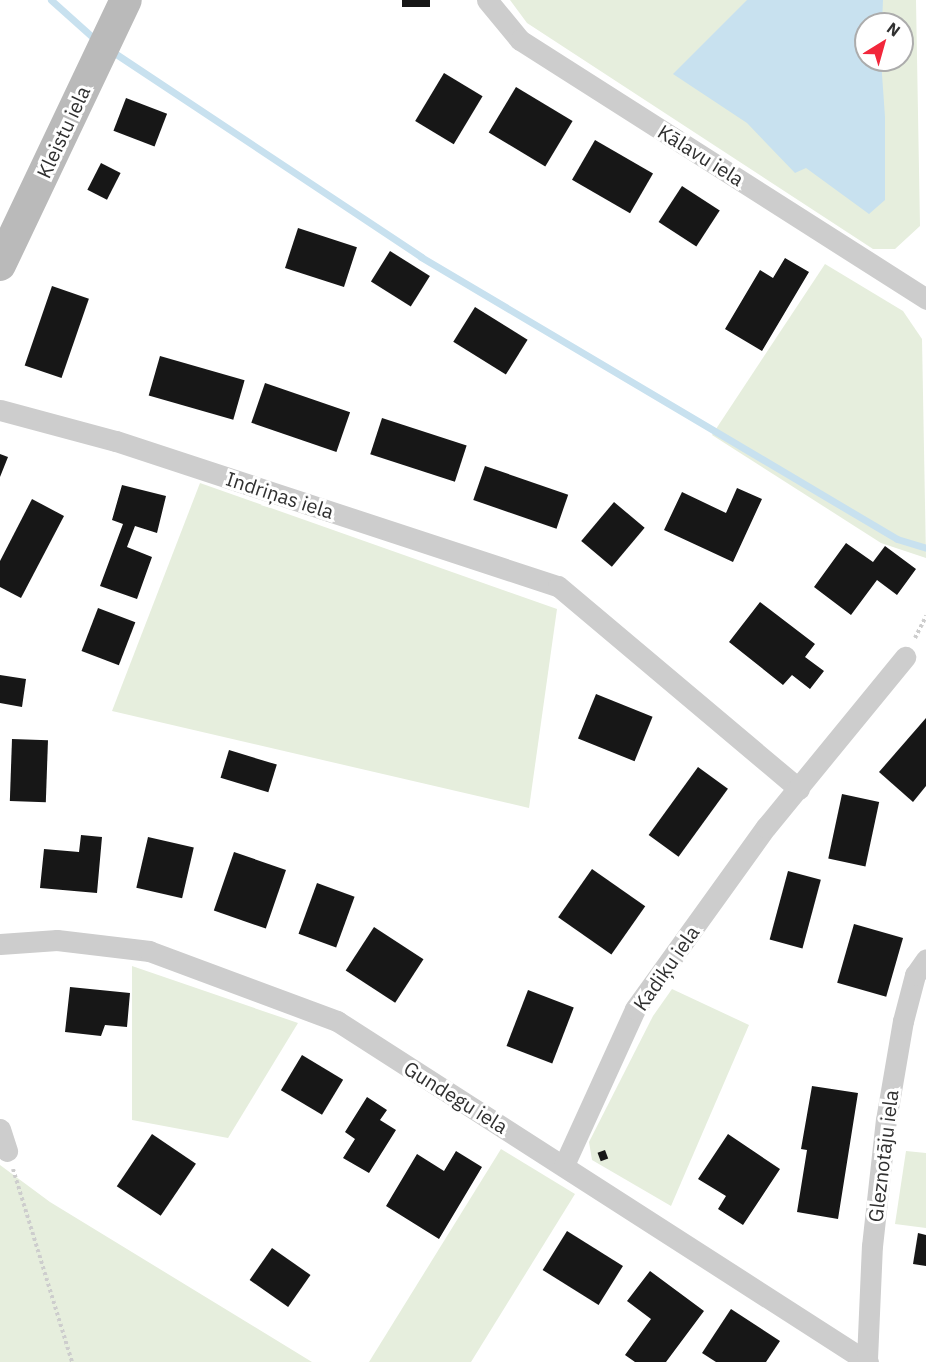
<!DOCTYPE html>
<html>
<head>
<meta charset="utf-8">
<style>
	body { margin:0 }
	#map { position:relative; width:926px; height:1362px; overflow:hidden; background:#fff; font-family:"IBM Plex Sans",sans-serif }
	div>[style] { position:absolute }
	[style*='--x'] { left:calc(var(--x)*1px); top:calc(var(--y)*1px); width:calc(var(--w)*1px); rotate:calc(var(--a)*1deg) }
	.green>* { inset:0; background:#e6eedd }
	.water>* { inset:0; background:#c8e1ef }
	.stream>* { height:7px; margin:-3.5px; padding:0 3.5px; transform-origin:3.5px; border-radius:3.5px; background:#c8e1ef }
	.building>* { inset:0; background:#171717; transform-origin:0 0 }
	.path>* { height:4px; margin-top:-2px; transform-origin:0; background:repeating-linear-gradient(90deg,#cdcdcd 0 3px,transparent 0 6px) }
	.street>* { height:21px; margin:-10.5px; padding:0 10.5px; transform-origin:10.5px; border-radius:10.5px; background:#cdcdcd }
	.secondary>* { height:32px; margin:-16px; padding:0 16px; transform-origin:16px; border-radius:16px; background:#bababa }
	span { translate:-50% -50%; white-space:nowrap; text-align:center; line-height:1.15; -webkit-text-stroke:6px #fff; paint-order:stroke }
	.street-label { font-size:20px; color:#303030 }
	.north { position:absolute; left:854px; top:12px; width:60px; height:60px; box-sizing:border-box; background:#fff; border:2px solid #acacac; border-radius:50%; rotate:37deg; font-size:16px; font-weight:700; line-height:24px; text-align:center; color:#303030 }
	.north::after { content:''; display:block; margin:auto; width:21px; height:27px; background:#f2273b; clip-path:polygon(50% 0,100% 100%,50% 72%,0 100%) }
</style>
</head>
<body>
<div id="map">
	<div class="green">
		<i style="clip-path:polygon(evenodd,510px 0,916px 0,920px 226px,895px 249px,873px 249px,527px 23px,510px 0,866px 24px,902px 24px,902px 60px,866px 60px,866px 24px)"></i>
		<i style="clip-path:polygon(825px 264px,903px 311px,922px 339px,926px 558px,881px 543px,712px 435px)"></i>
		<i style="clip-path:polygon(200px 483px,557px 609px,529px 808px,112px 711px)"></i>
		<i style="clip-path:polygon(132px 966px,298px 1023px,228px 1138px,132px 1120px)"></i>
		<i style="clip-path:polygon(672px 989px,749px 1025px,671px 1206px,592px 1160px,589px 1142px,653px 1016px)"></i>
		<i style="clip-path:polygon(501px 1149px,575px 1194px,471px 1362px,369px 1362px)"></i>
		<i style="clip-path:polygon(906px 1151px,926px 1153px,926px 1228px,895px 1224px)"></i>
		<i style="clip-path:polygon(0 1165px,50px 1202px,312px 1362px,0 1362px)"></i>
	</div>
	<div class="water">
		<i style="clip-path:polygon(747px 0,883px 0,882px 24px,866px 24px,866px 60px,881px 60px,885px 117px,885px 200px,869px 214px,806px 168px,795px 173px,747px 123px,673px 74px)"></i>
	</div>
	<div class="stream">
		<i style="--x:51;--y:0;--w:63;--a:41.8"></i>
		<i style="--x:110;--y:50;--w:374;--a:33.6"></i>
		<i style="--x:421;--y:257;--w:553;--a:30.64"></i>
		<i style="--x:897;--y:539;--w:30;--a:17"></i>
	</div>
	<div class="building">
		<i style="left:402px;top:0;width:28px;height:7px"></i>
		<i style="left:444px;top:73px;width:45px;height:56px;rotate:31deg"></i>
		<i style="left:516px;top:87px;width:66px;height:53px;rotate:31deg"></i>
		<i style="left:126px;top:98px;width:44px;height:35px;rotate:21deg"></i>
		<i style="left:595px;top:140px;width:67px;height:46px;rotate:30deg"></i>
		<i style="left:101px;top:163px;width:22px;height:30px;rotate:27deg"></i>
		<i style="left:682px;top:186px;width:45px;height:43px;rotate:33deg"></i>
		<i style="left:298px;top:228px;width:62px;height:42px;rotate:18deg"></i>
		<i style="left:390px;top:251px;width:47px;height:36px;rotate:32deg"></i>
		<i style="clip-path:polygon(785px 258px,809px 272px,762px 351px,725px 329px,760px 270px,773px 278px)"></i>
		<i style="left:52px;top:286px;width:39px;height:84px;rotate:19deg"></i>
		<i style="left:475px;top:307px;width:62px;height:41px;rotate:32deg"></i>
		<i style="left:160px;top:356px;width:88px;height:41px;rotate:16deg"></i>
		<i style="left:265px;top:383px;width:90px;height:42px;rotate:19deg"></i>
		<i style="left:382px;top:418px;width:89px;height:38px;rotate:18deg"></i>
		<i style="clip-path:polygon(0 454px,8px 457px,0 477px)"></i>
		<i style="left:485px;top:466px;width:88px;height:36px;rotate:19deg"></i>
		<i style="clip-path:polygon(122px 485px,166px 496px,157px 533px,135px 526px,127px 547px,152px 557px,137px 599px,100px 586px,123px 524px,112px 520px)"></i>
		<i style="clip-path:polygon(737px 488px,762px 499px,733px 562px,664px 530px,682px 492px,726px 513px)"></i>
		<i style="clip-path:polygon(32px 499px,64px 516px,21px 598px,0 587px,0 561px)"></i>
		<i style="left:614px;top:502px;width:40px;height:51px;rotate:40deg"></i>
		<i style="clip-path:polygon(846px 543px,873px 562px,885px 546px,916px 569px,897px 595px,877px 580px,851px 615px,814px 587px)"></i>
		<i style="clip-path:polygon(760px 602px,815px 644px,805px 657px,824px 671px,810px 689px,792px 675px,783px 685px,729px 642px)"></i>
		<i style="left:98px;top:608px;width:40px;height:46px;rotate:21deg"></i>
		<i style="clip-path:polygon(0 675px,26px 679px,22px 707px,0 703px)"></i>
		<i style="left:596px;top:694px;width:61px;height:48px;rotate:22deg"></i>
		<i style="clip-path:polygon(926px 718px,926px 786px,913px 802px,879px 772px)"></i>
		<i style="left:12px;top:739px;width:36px;height:62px;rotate:2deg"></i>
		<i style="left:229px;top:750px;width:50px;height:29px;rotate:17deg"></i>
		<i style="left:698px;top:767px;width:37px;height:84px;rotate:36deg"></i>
		<i style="left:842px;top:794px;width:38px;height:66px;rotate:12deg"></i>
		<i style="clip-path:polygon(81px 835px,102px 837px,97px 893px,40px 888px,44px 849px,79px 852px)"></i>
		<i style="left:148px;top:837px;width:47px;height:52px;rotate:13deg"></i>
		<i style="left:234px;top:852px;width:55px;height:62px;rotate:19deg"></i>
		<i style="left:592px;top:869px;width:65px;height:59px;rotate:35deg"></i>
		<i style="left:788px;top:871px;width:34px;height:71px;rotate:15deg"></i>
		<i style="left:317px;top:883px;width:40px;height:54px;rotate:20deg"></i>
		<i style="left:854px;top:924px;width:51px;height:61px;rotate:16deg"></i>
		<i style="left:374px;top:927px;width:59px;height:52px;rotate:33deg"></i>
		<i style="clip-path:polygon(70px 987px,130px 993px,127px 1027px,105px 1025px,101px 1036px,65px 1032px)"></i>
		<i style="left:528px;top:990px;width:49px;height:60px;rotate:21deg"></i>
		<i style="left:302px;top:1055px;width:48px;height:41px;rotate:31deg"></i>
		<i style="clip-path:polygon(812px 1086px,858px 1093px,838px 1219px,797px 1212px,807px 1150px,801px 1149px)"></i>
		<i style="clip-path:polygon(367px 1097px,387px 1110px,380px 1120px,396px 1130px,369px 1173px,343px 1158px,355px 1139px,345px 1132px)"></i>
		<i style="left:152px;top:1134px;width:53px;height:63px;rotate:34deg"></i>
		<i style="clip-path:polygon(728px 1134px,780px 1169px,743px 1225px,718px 1209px,726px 1196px,698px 1179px)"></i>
		<i style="left:605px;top:1150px;width:9px;height:8px;rotate:69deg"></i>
		<i style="clip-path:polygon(456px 1151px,482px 1167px,439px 1239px,386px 1206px,417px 1154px,444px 1171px)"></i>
		<i style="left:567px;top:1231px;width:66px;height:46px;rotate:32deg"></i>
		<i style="clip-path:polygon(918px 1233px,926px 1235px,926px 1266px,913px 1264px)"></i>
		<i style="left:272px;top:1248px;width:47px;height:39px;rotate:35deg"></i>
		<i style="clip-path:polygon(650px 1271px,704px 1311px,666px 1362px,635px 1362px,625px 1355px,651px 1319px,627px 1301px)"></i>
		<i style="clip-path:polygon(731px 1309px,780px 1341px,766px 1362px,716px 1362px,702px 1353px)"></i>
	</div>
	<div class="path">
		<i style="--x:915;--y:638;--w:25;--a:-63"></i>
		<i style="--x:13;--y:1169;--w:202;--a:73"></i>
	</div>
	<div class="street">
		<i style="--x:487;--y:0;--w:52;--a:50.5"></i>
		<i style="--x:520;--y:40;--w:482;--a:32.5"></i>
		<i style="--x:0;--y:410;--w:120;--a:15"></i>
		<i style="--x:116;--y:441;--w:465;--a:18.2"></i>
		<i style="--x:558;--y:586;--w:315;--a:40.1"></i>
		<i style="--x:0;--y:944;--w:57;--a:-4"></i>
		<i style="--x:57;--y:940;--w:93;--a:6.8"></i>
		<i style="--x:149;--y:951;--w:201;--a:20.4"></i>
		<i style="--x:337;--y:1021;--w:631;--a:32.71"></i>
		<i style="--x:0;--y:1129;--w:23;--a:72"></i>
		<i style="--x:564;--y:1165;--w:171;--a:-65.5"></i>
		<i style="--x:635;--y:1009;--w:224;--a:-54.3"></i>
		<i style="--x:766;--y:827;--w:220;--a:-50.7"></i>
		<i style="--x:867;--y:1359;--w:113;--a:-87.5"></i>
		<i style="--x:872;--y:1246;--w:127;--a:-83.7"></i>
		<i style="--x:886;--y:1120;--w:100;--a:-80.3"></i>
		<i style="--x:903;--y:1021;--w:48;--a:-75.4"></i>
		<i style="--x:915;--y:975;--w:19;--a:-55"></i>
	</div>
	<div class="secondary">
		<i style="--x:0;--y:265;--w:293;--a:-64.6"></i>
	</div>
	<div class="street-label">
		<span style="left:63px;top:132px;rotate:-65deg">Kleistu iela</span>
		<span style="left:701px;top:155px;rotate:32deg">Kālavu iela</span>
		<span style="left:280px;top:495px;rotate:18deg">Indriņas iela</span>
		<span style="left:666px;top:968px;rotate:-55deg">Kadiķu iela</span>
		<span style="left:456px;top:1097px;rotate:32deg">Gundegu iela</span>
		<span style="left:883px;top:1156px;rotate:-83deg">Gleznotāju iela</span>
	</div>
	<div class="north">N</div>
</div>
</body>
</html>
